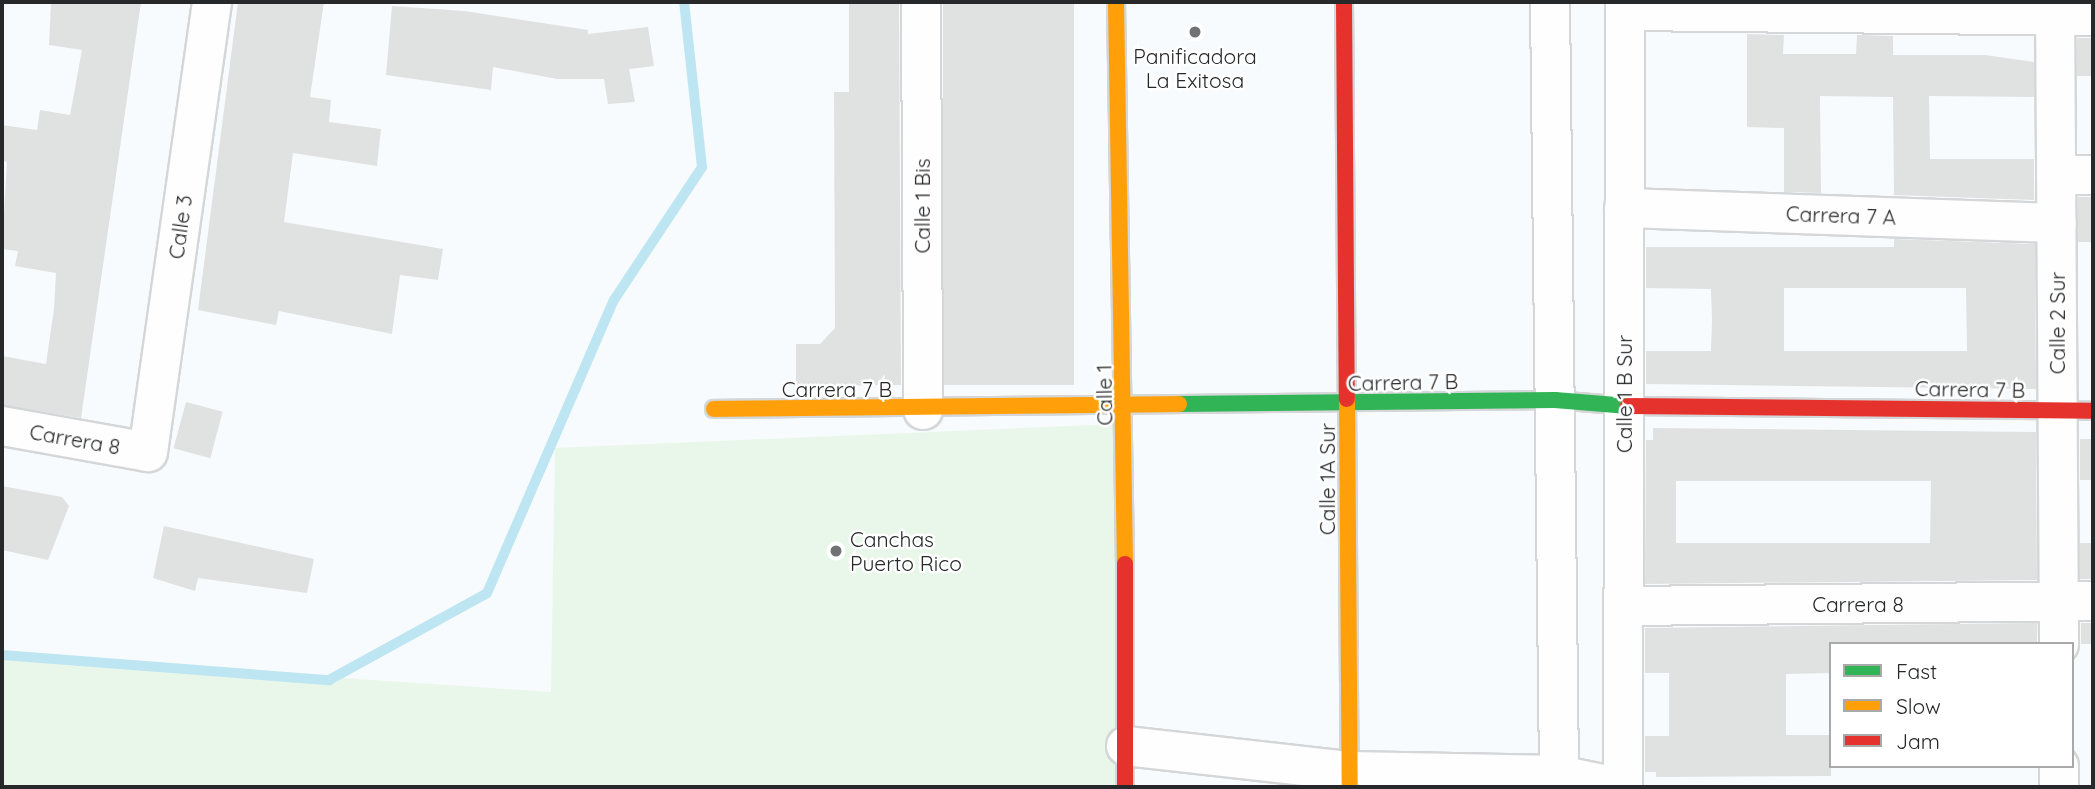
<!DOCTYPE html>
<html>
<head>
<meta charset="utf-8">
<style>
	body { margin:0 }
	#map { position:relative; width:2095px; height:789px; overflow:hidden; background:#f8fbfd; font-family:Quicksand,sans-serif }
	div>[style] { position:absolute }
	[style*='--x'] { left:calc(var(--x)*1px); top:calc(var(--y)*1px); width:calc(var(--w)*1px); rotate:calc(var(--a)*1deg) }
	.green>* { inset:0; background:#e9f7ea }
	.stream>* { height:10px; margin:-5px; padding:0 5px; transform-origin:5px; border-radius:5px; background:#bee5f2 }
	.building>* { inset:0; background:#e0e1e1; transform-origin:0 0 }
	.roads { filter:drop-shadow(2px 0 #d4d6d7) drop-shadow(-2px 0 #d4d6d7) drop-shadow(0 2px #d4d6d7) drop-shadow(0 -2px #d4d6d7) }
	.street>* { height:38px; margin:-19px; padding:0 19px; transform-origin:19px; border-radius:19px; background:#fefeff }
	.fast>* { height:16px; margin:-8px; padding:0 8px; transform-origin:8px; border-radius:8px; background:#30b455 }
	.slow>* { height:16px; margin:-8px; padding:0 8px; transform-origin:8px; border-radius:8px; background:#ff9f0a }
	.jam>* { height:16px; margin:-8px; padding:0 8px; transform-origin:8px; border-radius:8px; background:#e5322d }
	.dots>* { width:19px; height:19px; translate:-50% -50%; box-sizing:border-box; border:4px solid #fff; border-radius:50% }
	span { translate:-50% -50%; white-space:nowrap; text-align:center; line-height:1.15; -webkit-text-stroke:5px #fff; paint-order:stroke }
	.poi-label { font-size:21px; color:#27282a }
	.left { translate:0 -50%; text-align:left }
	.street-label { font-size:21px; color:#27282a }
	.frame { position:absolute; inset:0; border:4px solid #27282a; pointer-events:none }
	.legend { position:absolute; left:1829px; top:642px; width:245px; height:126px; box-sizing:border-box; background:#fff; border:2px solid #a9a9aa; margin:0; padding:9px 12px; list-style:none; font-size:21px; color:#27282a }
	.legend li { display:flex; align-items:center; gap:14px; height:35px }
	.legend b { width:35px; border:2px solid #a9a9aa }
</style>
</head>
<body>
<div id="map">
	<div class="green">
		<i style="clip-path:polygon(1117px 424px,1123px 787px,2px 787px,2px 655px,551px 692px,555px 448px)"></i>
	</div>
	<div class="stream">
		<i style="--x:2;--y:655;--w:328;--a:4.4"></i>
		<i style="--x:329;--y:680;--w:180;--a:-28.8"></i>
		<i style="--x:487;--y:593;--w:319;--a:-66.6"></i>
		<i style="--x:614;--y:300;--w:159;--a:-56.5"></i>
		<i style="--x:702;--y:167;--w:166;--a:-96.2"></i>
	</div>
	<div class="building">
		<i style="clip-path:polygon(51px 2px,141px 2px,81px 418px,2px 405px,2px 356px,46px 364px,54px 309px,56px 273px,15px 266px,18px 251px,2px 249px,7px 162px,2px 161px,2px 125px,37px 130px,40px 110px,70px 115px,82px 50px,49px 45px)"></i>
		<i style="clip-path:polygon(238px 2px,324px 2px,310px 97px,331px 100px,329px 122px,381px 129px,377px 166px,293px 153px,284px 222px,443px 249px,438px 280px,400px 275px,392px 334px,279px 311px,276px 325px,198px 310px)"></i>
		<i style="clip-path:polygon(849px 2px,899px 2px,901px 385px,796px 386px,796px 344px,820px 344px,835px 328px,834px 92px,849px 92px)"></i>
		<i style="left:943px;top:2px;width:131px;height:383px"></i>
		<i style="clip-path:polygon(392px 6px,464px 11px,588px 30px,588px 34px,648px 27px,654px 66px,629px 69px,635px 102px,608px 104px,604px 79px,557px 79px,493px 67px,491px 90px,386px 75px)"></i>
		<i style="clip-path:polygon(1747px 34px,1784px 35px,1783px 54px,1856px 54px,1857px 35px,1893px 36px,1893px 55px,1985px 55px,2034px 62px,2034px 97px,1929px 96px,1930px 159px,2034px 159px,2034px 200px,1894px 195px,1893px 97px,1820px 96px,1821px 193px,1784px 192px,1784px 128px,1747px 127px)"></i>
		<i style="left:2077px;top:38px;width:16px;height:38px"></i>
		<i style="left:2078px;top:197px;width:15px;height:45px"></i>
		<i style="clip-path:polygon(evenodd,1894px 239px,2035px 244px,2036px 389px,1646px 384px,1646px 351px,1711px 351px,1712px 320px,1711px 289px,1646px 288px,1646px 247px,1894px 247px,1894px 239px,1784px 288px,1966px 288px,1967px 351px,1784px 351px,1784px 288px)"></i>
		<i style="left:186px;top:402px;width:38px;height:48px;rotate:15deg"></i>
		<i style="clip-path:polygon(evenodd,1653px 428px,2036px 432px,2037px 580px,1645px 584px,1646px 440px,1653px 440px,1653px 428px,1676px 481px,1931px 481px,1930px 543px,1676px 543px,1676px 481px)"></i>
		<i style="left:2080px;top:439px;width:13px;height:41px"></i>
		<i style="clip-path:polygon(2px 486px,62px 497px,69px 506px,48px 560px,2px 550px)"></i>
		<i style="clip-path:polygon(164px 526px,314px 559px,307px 593px,198px 578px,195px 591px,153px 578px)"></i>
		<i style="left:2080px;top:543px;width:13px;height:36px"></i>
		<i style="clip-path:polygon(2037px 623px,2037px 644px,1831px 644px,1831px 673px,1786px 674px,1786px 735px,1831px 735px,1831px 776px,1656px 777px,1656px 772px,1645px 772px,1645px 736px,1669px 736px,1669px 673px,1645px 673px,1645px 628px)"></i>
		<i style="left:2081px;top:623px;width:12px;height:21px"></i>
	</div>
	<div class="roads">
		<div class="street">
			<i style="--x:921;--y:2;--w:408;--a:89.7"></i>
			<i style="--x:1550;--y:2;--w:773;--a:89.33"></i>
			<i style="--x:2055;--y:2;--w:642;--a:89.64"></i>
			<i style="--x:1625;--y:11;--w:468;--a:0.6"></i>
			<i style="--x:2056;--y:176;--w:37;--a:-2"></i>
			<i style="--x:1624;--y:208;--w:433;--a:2"></i>
			<i style="--x:2;--y:426;--w:148;--a:10.1"></i>
			<i style="--x:148;--y:452;--w:455;--a:-81.9"></i>
			<i style="--x:1624;--y:606;--w:469;--a:-0.6"></i>
			<i style="--x:1126;--y:746;--w:225;--a:6.4"></i>
			<i style="--x:1350;--y:771;--w:209;--a:1.1"></i>
			<i style="--x:1559;--y:775;--w:59;--a:11.7"></i>
			<i style="--x:2059;--y:766;--w:21;--a:90"></i>
			<i style="--x:1623;--y:787;--w:785;--a:-89.85"></i>
		</div>
		<div class="fast">
			<i style="--x:1179;--y:404;--w:376;--a:-0.6"></i>
			<i style="--x:1555;--y:400;--w:73;--a:4.7"></i>
		</div>
		<div class="slow">
			<i style="--x:1116;--y:2;--w:562;--a:89.08"></i>
			<i style="--x:1347;--y:399;--w:388;--a:89.6"></i>
			<i style="--x:714;--y:409;--w:465;--a:-0.6"></i>
		</div>
		<div class="jam">
			<i style="--x:1344;--y:2;--w:397;--a:89.6"></i>
			<i style="--x:1628;--y:406;--w:465;--a:0.6"></i>
			<i style="--x:1125;--y:564;--w:223;--a:90"></i>
		</div>
	</div>
	<div class="dots">
		<i style="left:1195px;top:32px;background:#707274"></i>
		<i style="left:836px;top:551px;background:#707274"></i>
	</div>
	<div class="poi-label">
		<span style="left:1195px;top:68px">Panificadora<br>La Exitosa</span>
		<span class="left" style="left:850px;top:551px">Canchas<br>Puerto Rico</span>
	</div>
	<div class="street-label">
		<span style="left:922px;top:206px;rotate:-90deg">Calle 1 Bis</span>
		<span style="left:1841px;top:215px;rotate:2deg">Carrera 7 A</span>
		<span style="left:180px;top:227px;rotate:-82deg">Calle 3</span>
		<span style="left:2057px;top:323px;rotate:-90deg">Calle 2 Sur</span>
		<span style="left:1403px;top:382px;rotate:-1deg">Carrera 7 B</span>
		<span style="left:837px;top:389px">Carrera 7 B</span>
		<span style="left:1970px;top:389px;rotate:1deg">Carrera 7 B</span>
		<span style="left:1624px;top:394px;rotate:-90deg">Calle 1 B Sur</span>
		<span style="left:1104px;top:395px;rotate:-91deg">Calle 1</span>
		<span style="left:75px;top:439px;rotate:10deg">Carrera 8</span>
		<span style="left:1327px;top:479px;rotate:-90deg">Calle 1A Sur</span>
		<span style="left:1858px;top:604px">Carrera 8</span>
	</div>
	<div class="frame"></div>
	<ul class="legend">
	<li><b style="height:9px;background:#30b455"></b>Fast</li>
	<li><b style="height:9px;background:#ff9f0a"></b>Slow</li>
	<li><b style="height:9px;background:#e5322d"></b>Jam</li>
	</ul>
</div>
</body>
</html>
